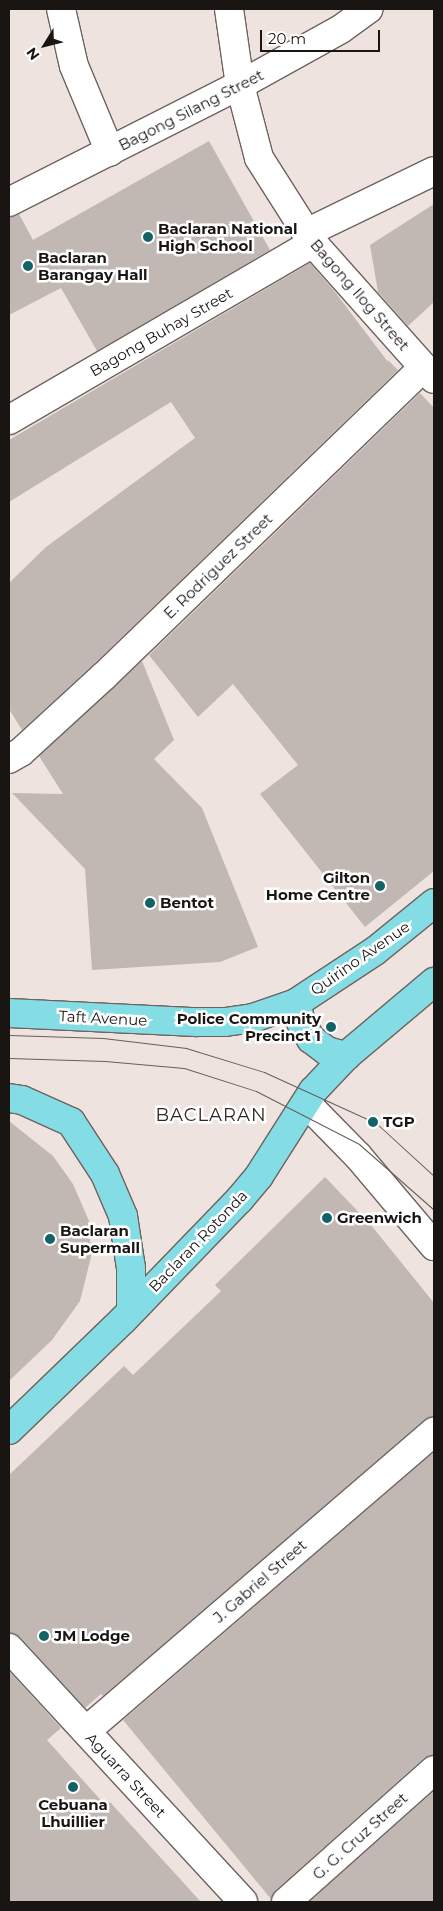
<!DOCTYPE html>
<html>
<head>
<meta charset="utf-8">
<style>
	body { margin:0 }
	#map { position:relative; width:443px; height:1911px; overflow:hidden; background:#efe3df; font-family:Montserrat,sans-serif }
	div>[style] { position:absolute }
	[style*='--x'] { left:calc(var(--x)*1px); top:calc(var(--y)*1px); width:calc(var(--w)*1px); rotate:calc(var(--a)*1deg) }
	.building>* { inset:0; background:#c2b8b3 }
	.roads { filter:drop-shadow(1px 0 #6d635f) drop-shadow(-1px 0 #6d635f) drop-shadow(0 1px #6d635f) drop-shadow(0 -1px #6d635f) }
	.minor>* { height:28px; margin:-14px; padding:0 14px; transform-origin:14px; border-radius:14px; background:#fff }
	.major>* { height:28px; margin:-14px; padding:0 14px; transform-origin:14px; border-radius:14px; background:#84dde5 }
	.tram>* { height:1px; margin:-0.5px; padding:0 0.5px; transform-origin:0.5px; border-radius:0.5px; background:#655f5c }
	.dots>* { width:14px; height:14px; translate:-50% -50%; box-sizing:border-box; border:2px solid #fff; border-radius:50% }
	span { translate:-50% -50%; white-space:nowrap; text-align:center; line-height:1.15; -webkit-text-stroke:5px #fff; paint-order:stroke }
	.street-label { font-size:15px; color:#181513 }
	.poi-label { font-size:15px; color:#181513; font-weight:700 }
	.left { translate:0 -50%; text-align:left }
	.right { translate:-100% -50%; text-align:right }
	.quarter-label { font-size:18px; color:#302824; letter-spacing:1px }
	.frame { position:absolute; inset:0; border:10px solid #181513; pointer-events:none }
	.north { position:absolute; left:20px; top:20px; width:50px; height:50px; -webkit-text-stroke:4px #fff; paint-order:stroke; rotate:234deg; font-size:14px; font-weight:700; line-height:20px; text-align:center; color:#181513 }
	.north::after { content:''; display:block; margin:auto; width:18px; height:22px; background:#181513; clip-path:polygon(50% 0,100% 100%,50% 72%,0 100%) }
	.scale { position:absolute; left:260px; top:30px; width:120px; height:22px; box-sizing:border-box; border:2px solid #181513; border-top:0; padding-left:6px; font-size:15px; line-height:18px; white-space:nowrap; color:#181513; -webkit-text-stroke:4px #fff; paint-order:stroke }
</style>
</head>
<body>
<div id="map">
	<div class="building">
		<i style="clip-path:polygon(209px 141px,270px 250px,97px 351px,61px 288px,9px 315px,9px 218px,19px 214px,33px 240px)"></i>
		<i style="clip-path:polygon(434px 204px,434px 302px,408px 326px,378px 292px,370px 245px)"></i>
		<i style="clip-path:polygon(310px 263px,335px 292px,388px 362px,388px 360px,398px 370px,93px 665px,22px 730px,9px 709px,9px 583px,46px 547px,195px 438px,171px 402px,9px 502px,9px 440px)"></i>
		<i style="clip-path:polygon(420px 393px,434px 408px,434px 871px,365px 927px,260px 794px,298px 765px,233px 684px,198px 717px,149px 655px)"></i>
		<i style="clip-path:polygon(142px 661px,174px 740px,154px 759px,202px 808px,258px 947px,220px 962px,92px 970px,85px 869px,12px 793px,63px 794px,39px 756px)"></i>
		<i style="clip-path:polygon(9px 1121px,53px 1156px,73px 1184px,89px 1221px,91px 1257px,80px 1301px,52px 1340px,9px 1381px)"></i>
		<i style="clip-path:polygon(325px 1177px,371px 1225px,434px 1303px,434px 1417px,424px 1420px,103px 1696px,101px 1694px,85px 1708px,20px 1637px,9px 1633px,9px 1475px,124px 1366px,133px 1375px,221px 1291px,215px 1285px)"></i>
		<i style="clip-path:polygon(434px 1452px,434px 1755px,424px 1758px,276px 1890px,271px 1899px,123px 1720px)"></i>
		<i style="clip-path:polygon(9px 1671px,61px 1728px,47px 1740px,106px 1806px,110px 1802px,201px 1902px,9px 1902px)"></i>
		<i style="clip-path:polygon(434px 1791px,434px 1902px,309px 1902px)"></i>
	</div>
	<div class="roads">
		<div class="minor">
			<i style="--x:61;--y:9;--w:58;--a:77.2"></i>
			<i style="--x:74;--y:66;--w:93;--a:67.3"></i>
			<i style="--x:229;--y:9;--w:77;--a:81.8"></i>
			<i style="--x:240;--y:85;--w:75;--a:75.4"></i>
			<i style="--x:259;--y:158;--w:101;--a:57.6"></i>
			<i style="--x:313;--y:243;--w:182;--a:48.3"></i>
			<i style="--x:9;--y:202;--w:259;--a:-26.9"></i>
			<i style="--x:240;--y:85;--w:115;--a:-29"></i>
			<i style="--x:341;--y:29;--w:34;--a:-36"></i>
			<i style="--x:306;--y:233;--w:142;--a:-25.8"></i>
			<i style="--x:9;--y:420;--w:352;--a:-30.2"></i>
			<i style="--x:9;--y:759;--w:14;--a:-30"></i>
			<i style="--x:21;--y:752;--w:113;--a:-42.5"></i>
			<i style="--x:104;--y:676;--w:443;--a:-44"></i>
			<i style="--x:307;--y:1104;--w:73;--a:45.6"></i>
			<i style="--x:358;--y:1156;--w:118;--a:49.8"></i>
			<i style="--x:9;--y:1648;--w:345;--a:47.3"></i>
			<i style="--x:86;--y:1731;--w:459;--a:-40.7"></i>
			<i style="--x:286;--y:1902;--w:198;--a:-41.7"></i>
		</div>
		<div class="major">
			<i style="--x:296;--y:1003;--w:20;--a:75"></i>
			<i style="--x:301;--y:1022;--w:20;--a:60"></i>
			<i style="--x:311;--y:1039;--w:20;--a:37"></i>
			<i style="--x:327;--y:1051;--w:20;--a:15"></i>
			<i style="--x:9;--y:1013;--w:187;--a:2.8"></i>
			<i style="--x:196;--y:1022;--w:29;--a:0"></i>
			<i style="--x:225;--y:1022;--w:28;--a:-8"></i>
			<i style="--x:253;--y:1018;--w:46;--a:-19.2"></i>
			<i style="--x:296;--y:1003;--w:95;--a:-33.4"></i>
			<i style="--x:375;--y:951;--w:76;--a:-39.1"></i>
			<i style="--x:9;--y:1098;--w:13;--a:9"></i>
			<i style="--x:22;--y:1100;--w:54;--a:24.2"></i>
			<i style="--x:71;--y:1122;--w:62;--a:56.8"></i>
			<i style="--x:105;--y:1174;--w:46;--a:66.8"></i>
			<i style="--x:123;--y:1216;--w:53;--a:81.3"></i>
			<i style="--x:131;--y:1268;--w:42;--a:90"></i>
			<i style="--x:9;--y:1430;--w:158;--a:-44"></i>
			<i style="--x:123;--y:1320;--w:167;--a:-46"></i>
			<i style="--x:239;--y:1200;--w:31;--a:-50"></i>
			<i style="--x:259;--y:1176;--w:101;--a:-57.6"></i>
			<i style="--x:313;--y:1091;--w:48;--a:-46.7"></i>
			<i style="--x:346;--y:1056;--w:115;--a:-40.1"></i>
		</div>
	</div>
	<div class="tram">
		<i style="--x:9;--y:1035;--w:94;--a:1.8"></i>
		<i style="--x:103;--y:1038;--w:84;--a:6.9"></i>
		<i style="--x:186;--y:1048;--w:82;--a:17.1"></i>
		<i style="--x:264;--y:1072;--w:123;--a:24.5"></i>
		<i style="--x:376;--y:1123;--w:79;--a:42.4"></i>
		<i style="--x:9;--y:1058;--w:96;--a:1.8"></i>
		<i style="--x:105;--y:1061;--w:79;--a:5.1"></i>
		<i style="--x:184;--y:1068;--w:76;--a:17.7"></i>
		<i style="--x:256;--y:1091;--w:116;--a:27.2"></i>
		<i style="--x:359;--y:1144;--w:100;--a:41.3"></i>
	</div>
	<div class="dots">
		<i style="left:148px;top:237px;background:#126268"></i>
		<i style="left:28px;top:266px;background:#126268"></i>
		<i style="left:380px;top:886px;background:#126268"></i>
		<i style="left:150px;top:903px;background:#126268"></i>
		<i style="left:331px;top:1027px;background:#126268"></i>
		<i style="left:373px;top:1122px;background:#126268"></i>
		<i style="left:327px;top:1218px;background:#126268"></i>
		<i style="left:50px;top:1239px;background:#126268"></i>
		<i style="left:44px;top:1636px;background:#126268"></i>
		<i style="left:73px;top:1787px;background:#126268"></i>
	</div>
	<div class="street-label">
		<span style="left:191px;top:110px;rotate:-27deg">Bagong Silang Street</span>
		<span style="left:360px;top:295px;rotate:49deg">Bagong Ilog Street</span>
		<span style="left:161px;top:332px;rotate:-30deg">Bagong Buhay Street</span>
		<span style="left:218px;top:566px;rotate:-44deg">E. Rodriguez Street</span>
		<span style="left:360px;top:958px;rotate:-35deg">Quirino Avenue</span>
		<span style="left:103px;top:1018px;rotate:3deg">Taft Avenue</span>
		<span style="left:198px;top:1241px;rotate:-46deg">Baclaran Rotonda</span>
		<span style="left:260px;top:1581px;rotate:-41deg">J. Gabriel Street</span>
		<span style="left:126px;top:1775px;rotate:47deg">Aguarra Street</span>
		<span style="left:360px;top:1836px;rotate:-42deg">G. G. Cruz Street</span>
	</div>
	<div class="poi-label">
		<span class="left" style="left:158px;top:237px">Baclaran National<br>High School</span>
		<span class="left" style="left:38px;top:266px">Baclaran<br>Barangay Hall</span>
		<span class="right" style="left:370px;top:886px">Gilton<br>Home Centre</span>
		<span class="left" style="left:160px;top:903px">Bentot</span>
		<span class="right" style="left:321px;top:1027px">Police Community<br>Precinct 1</span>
		<span class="left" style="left:383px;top:1122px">TGP</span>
		<span class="left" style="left:337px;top:1218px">Greenwich</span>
		<span class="left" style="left:60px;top:1239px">Baclaran<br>Supermall</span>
		<span class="left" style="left:54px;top:1636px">JM Lodge</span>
		<span style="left:73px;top:1813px">Cebuana<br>Lhuillier</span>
	</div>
	<div class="quarter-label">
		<span style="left:211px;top:1115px">BACLARAN</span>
	</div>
	<div class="frame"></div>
	<div class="north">N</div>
	<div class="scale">20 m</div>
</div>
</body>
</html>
